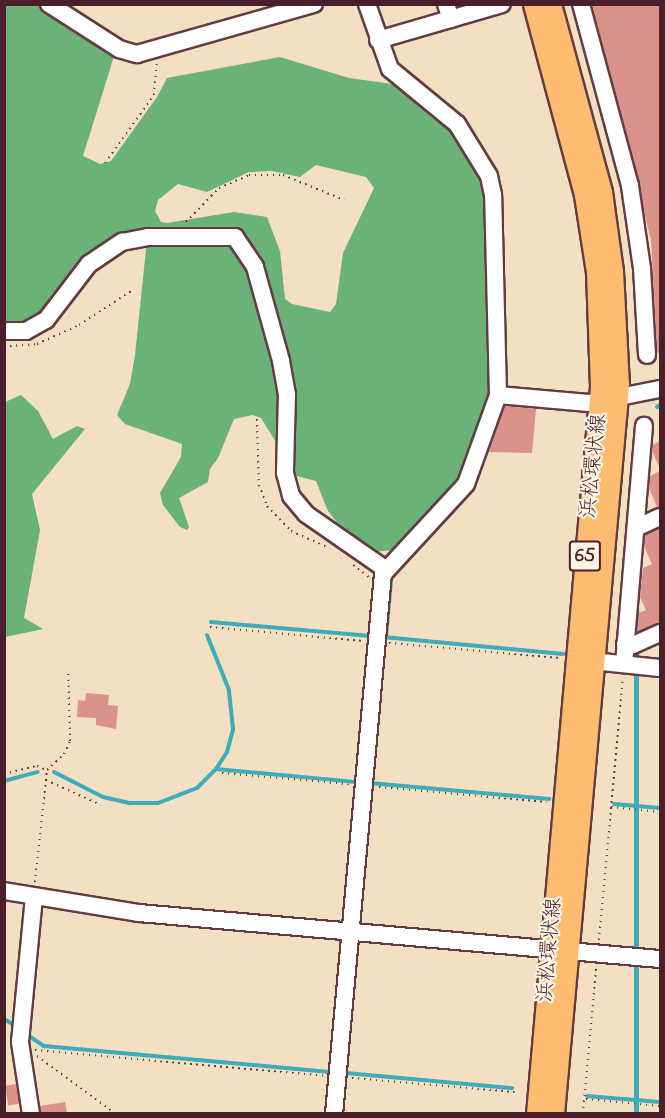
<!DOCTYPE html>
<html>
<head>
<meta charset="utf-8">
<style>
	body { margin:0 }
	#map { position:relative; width:665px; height:1118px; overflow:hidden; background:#f3dfc2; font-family:"Indie Flower","Klee One",sans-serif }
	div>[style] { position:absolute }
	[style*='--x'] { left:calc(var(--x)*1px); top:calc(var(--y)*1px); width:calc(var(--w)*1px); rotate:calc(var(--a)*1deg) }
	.forest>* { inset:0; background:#6ab278 }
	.water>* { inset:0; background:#3dacbb; transform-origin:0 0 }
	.stream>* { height:4px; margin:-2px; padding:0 2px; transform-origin:2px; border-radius:2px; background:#3dacbb }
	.building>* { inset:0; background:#da928b; transform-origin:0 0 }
	.path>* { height:2px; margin-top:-1px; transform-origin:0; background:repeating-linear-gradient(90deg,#633c42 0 1.5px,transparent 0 6px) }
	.roads { filter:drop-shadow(2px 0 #633c42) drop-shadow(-2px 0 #633c42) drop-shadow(0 2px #633c42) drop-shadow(0 -2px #633c42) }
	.minor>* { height:16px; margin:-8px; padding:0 8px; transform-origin:8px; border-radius:8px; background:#fff }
	.major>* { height:21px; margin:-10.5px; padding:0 10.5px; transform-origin:10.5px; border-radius:10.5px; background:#fdbc6f }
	span { translate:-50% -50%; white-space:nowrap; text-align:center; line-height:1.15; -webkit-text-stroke:4.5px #fcf5e5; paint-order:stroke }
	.shield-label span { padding:2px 4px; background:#fcf5e5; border:2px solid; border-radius:4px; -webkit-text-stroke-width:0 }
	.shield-label { font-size:20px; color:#4a1f2b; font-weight:700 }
	.street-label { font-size:21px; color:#4a1f2b }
	.frame { position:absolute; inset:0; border:6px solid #4a1f2b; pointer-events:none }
</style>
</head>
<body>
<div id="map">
	<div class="forest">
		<i style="clip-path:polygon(evenodd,4px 5px,38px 5px,65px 18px,115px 53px,83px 156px,100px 164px,111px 161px,157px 97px,167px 78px,280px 57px,349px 78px,400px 85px,440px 114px,485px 178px,493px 382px,469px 468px,406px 540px,393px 550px,373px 552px,347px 535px,328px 511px,316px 481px,297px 476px,261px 418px,253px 415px,234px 419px,218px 458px,210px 469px,208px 482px,179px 498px,189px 527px,187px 530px,180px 527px,163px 505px,160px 493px,181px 457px,182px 444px,125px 424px,117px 415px,130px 384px,135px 355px,147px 240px,121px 239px,35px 324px,5px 327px,4px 5px,316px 165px,366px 177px,374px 188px,343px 253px,336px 304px,330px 312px,292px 304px,285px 299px,280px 251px,267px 217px,234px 212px,167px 223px,161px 222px,155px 211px,158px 200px,178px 184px,207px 192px,249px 172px,272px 171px,300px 177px,316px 165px)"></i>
		<i style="clip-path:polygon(21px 395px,38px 411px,53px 439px,77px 426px,85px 429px,32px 494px,40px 530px,24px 618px,43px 629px,5px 637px,5px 402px)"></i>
	</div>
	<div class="water">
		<i style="left:634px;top:449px;width:5px;height:668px"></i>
	</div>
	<div class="stream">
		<i style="--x:657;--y:407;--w:4;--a:-34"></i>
		<i style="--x:211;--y:622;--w:160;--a:5"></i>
		<i style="--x:383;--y:637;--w:181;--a:5.4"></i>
		<i style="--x:386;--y:637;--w:56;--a:-84.9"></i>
		<i style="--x:216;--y:769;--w:142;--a:5.3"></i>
		<i style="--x:54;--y:772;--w:55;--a:27"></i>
		<i style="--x:103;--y:797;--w:28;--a:13"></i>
		<i style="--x:130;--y:803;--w:28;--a:0"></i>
		<i style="--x:158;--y:803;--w:42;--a:-21"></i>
		<i style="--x:197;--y:788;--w:27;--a:-45"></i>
		<i style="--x:216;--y:769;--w:20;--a:-57"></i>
		<i style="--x:227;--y:752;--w:24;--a:-75"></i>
		<i style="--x:233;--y:729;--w:39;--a:-96"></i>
		<i style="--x:229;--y:690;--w:59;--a:-111.8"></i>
		<i style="--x:4;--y:781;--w:35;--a:-15"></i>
		<i style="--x:370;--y:783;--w:180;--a:5.1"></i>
		<i style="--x:614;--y:804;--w:46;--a:5"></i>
		<i style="--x:4;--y:1019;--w:12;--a:31"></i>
		<i style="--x:26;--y:1034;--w:22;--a:34"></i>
		<i style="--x:44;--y:1046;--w:286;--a:5.2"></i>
		<i style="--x:346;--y:1073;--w:167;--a:5.2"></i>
		<i style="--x:587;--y:1096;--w:73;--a:4.7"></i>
	</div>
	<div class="building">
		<i style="clip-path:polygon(592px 4px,660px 4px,660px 354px,657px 352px,651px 240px)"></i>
		<i style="clip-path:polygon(505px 406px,536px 409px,532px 453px,489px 452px)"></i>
		<i style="clip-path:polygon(660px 441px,660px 469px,652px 451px,653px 445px)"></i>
		<i style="clip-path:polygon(660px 471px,660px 507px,657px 507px,649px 488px,650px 476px)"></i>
		<i style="clip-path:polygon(660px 528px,660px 623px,637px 632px,639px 613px,646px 610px,640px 597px,643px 568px,652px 564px,644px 546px,645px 535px)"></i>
		<i style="clip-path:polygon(86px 693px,109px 695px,108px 705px,118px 706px,116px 729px,96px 725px,96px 718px,77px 717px,78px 700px,85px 701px)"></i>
		<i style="left:16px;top:1084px;width:20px;height:11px;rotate:81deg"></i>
		<i style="clip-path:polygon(65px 1102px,67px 1113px,41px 1113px,40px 1106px)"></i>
	</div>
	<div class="path">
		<i style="--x:105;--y:163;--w:84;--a:-54.2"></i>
		<i style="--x:154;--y:95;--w:32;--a:-85"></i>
		<i style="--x:186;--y:222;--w:47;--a:-45.9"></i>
		<i style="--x:219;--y:188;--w:33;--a:-23"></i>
		<i style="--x:249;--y:175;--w:34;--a:0"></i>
		<i style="--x:283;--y:175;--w:66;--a:22.3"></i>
		<i style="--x:10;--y:346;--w:27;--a:-4"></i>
		<i style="--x:37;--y:344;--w:46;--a:-24.3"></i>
		<i style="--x:79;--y:325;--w:62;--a:-33.2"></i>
		<i style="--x:257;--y:419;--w:66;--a:88.3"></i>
		<i style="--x:259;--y:485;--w:22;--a:69"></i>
		<i style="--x:267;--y:506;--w:35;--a:46"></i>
		<i style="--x:291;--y:531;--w:42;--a:24.1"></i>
		<i style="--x:353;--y:565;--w:21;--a:37"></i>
		<i style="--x:210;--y:627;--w:154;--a:5.2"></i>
		<i style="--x:389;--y:643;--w:172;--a:5"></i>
		<i style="--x:222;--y:773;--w:127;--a:5"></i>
		<i style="--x:4;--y:774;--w:34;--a:-14"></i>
		<i style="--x:37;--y:766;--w:11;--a:22"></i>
		<i style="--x:46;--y:780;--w:60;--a:24.4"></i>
		<i style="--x:379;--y:787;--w:168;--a:5.1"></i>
		<i style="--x:611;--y:807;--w:49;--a:5.8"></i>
		<i style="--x:35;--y:882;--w:113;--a:-83.9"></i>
		<i style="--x:47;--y:770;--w:23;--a:-43"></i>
		<i style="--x:64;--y:754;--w:14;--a:-65"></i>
		<i style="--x:70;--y:741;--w:70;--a:-91.6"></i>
		<i style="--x:599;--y:940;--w:264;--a:-84.8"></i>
		<i style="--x:35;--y:1050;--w:291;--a:5.1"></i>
		<i style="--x:37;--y:1056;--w:98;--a:36.3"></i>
		<i style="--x:352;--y:1078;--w:163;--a:4.9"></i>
		<i style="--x:586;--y:1099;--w:74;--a:5.4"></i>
		<i style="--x:583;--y:1114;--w:148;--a:-84.9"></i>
	</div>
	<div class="roads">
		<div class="minor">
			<i style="--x:49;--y:4;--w:83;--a:32.7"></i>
			<i style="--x:119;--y:49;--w:19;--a:16"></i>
			<i style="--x:137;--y:54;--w:184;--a:-15.8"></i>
			<i style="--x:446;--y:4;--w:16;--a:72"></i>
			<i style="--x:581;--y:4;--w:188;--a:74.9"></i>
			<i style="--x:630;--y:186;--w:83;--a:81.7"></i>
			<i style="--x:642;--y:268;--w:87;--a:86.7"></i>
			<i style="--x:378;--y:40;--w:129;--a:-16.2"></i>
			<i style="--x:4;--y:331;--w:22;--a:0"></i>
			<i style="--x:26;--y:331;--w:23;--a:-29"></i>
			<i style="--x:46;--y:320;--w:71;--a:-52.5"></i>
			<i style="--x:89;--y:264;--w:40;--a:-34"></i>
			<i style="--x:122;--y:242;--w:26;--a:-11"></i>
			<i style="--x:148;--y:237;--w:87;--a:0"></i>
			<i style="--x:235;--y:237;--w:36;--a:56"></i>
			<i style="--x:255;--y:267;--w:98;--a:74.5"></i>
			<i style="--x:281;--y:361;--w:34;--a:80"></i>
			<i style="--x:287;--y:394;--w:79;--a:91.5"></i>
			<i style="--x:285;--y:473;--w:24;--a:75"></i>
			<i style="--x:291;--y:496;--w:23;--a:50"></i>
			<i style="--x:306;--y:514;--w:96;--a:34.8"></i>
			<i style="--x:498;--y:395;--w:91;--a:5"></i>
			<i style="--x:589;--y:403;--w:72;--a:-11.2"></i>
			<i style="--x:636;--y:528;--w:26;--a:-25"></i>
			<i style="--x:625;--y:644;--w:8;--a:7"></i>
			<i style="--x:633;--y:645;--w:30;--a:-24"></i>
			<i style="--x:592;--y:661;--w:68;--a:5.9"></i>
			<i style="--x:624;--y:664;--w:239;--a:-85.2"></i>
			<i style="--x:4;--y:891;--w:137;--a:9.3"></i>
			<i style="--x:139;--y:913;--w:523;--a:5.05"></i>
			<i style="--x:31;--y:1114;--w:73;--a:-98.7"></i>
			<i style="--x:20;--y:1042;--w:146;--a:-84.5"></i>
			<i style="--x:334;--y:1114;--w:542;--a:-84.82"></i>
			<i style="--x:383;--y:574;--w:122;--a:-47.3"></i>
			<i style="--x:466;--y:484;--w:95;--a:-70.2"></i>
			<i style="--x:498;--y:395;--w:200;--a:-91.4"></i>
			<i style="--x:493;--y:195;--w:19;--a:-102"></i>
			<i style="--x:489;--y:176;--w:61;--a:-121.6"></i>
			<i style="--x:457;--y:124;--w:87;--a:-140.6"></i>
			<i style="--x:390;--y:69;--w:69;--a:-109.5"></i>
		</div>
		<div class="major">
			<i style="--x:534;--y:4;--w:198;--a:75"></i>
			<i style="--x:585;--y:195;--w:78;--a:81.1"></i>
			<i style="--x:597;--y:272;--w:115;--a:88"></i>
			<i style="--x:601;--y:387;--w:730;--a:95.03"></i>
			<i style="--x:550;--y:4;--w:195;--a:74.8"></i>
			<i style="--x:601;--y:192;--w:80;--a:82.1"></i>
			<i style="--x:612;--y:271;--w:113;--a:87"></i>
			<i style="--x:618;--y:384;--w:733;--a:95.09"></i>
		</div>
	</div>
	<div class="shield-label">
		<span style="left:585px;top:556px">65</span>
	</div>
	<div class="street-label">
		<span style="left:594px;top:466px;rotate:-84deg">浜松環状線</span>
		<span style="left:550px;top:950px;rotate:-85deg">浜松環状線</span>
	</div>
	<div class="frame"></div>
</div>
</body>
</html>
